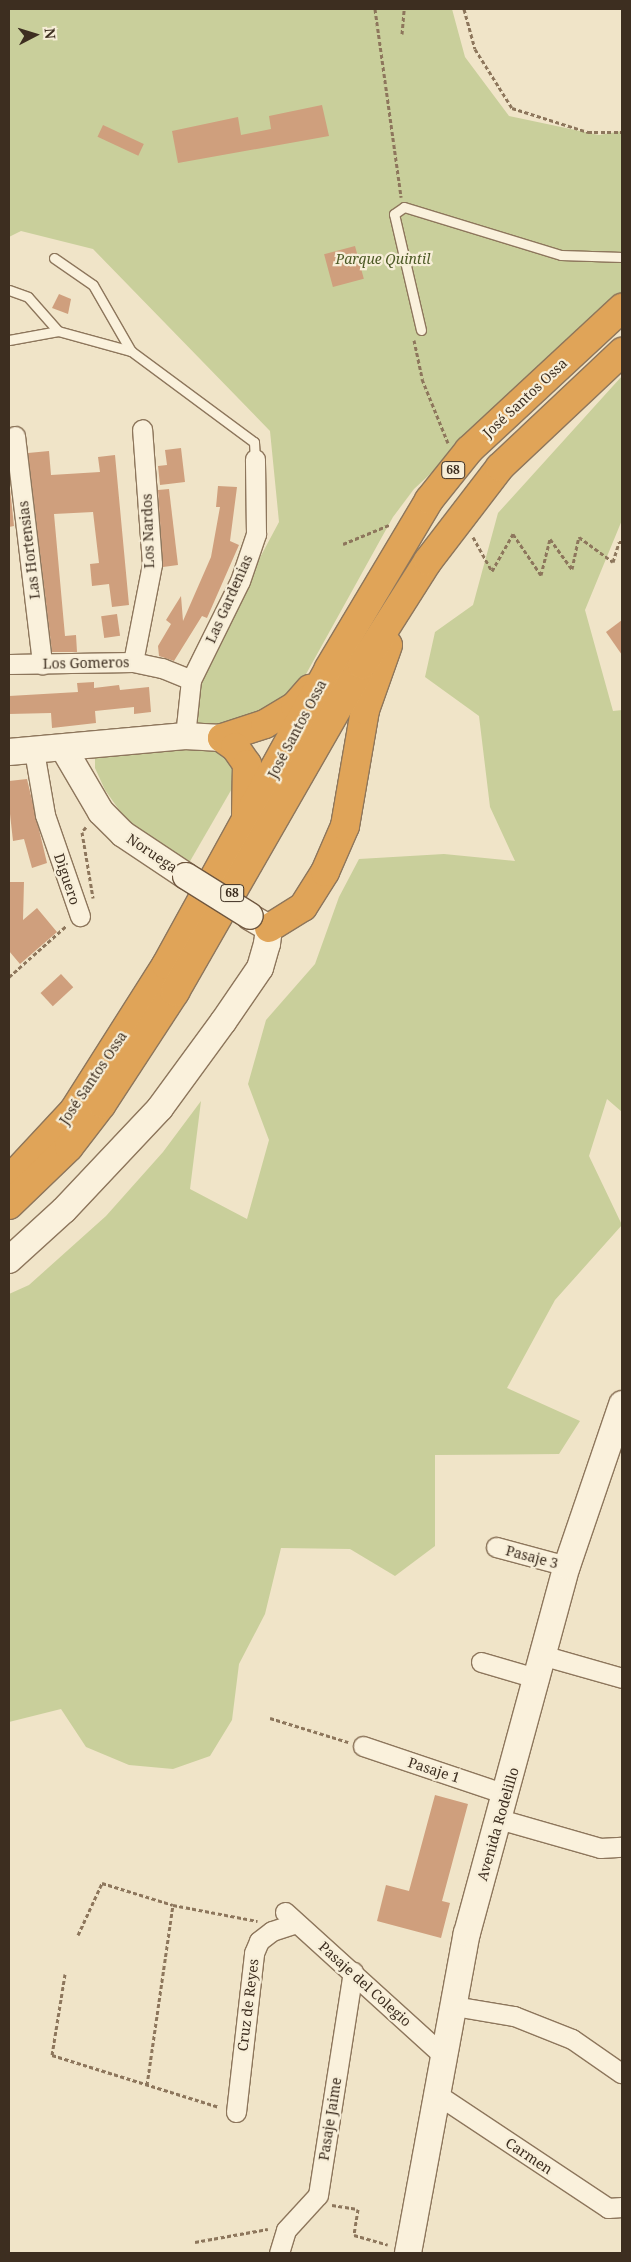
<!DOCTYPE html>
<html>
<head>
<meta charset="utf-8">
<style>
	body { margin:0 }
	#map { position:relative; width:631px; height:2262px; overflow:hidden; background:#f0e4c8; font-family:"Noto Serif",serif }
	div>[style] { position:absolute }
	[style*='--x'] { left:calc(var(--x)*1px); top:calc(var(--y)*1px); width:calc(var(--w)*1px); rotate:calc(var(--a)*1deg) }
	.green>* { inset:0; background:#c9cf9b }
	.building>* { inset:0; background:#cf9f7d; transform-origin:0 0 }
	.path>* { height:3px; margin-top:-1.5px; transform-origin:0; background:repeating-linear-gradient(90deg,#8d765c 0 4px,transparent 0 6.5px) }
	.roads { filter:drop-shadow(1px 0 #8d765c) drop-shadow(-1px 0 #8d765c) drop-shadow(0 1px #8d765c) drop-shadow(0 -1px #8d765c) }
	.lane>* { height:9px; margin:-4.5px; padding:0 4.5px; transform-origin:4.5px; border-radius:4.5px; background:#faf1dc }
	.street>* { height:19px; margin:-9.5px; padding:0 9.5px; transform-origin:9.5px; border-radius:9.5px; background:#faf1dc }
	.secondary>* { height:26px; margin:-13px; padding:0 13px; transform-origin:13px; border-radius:13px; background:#faf1dc }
	.highway>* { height:28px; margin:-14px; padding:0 14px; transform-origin:14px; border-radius:14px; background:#e0a458 }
	.bridges { filter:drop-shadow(1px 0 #6f573f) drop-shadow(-1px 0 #6f573f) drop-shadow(0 1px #6f573f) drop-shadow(0 -1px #6f573f) }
	.secondary-bridge>* { height:26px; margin:-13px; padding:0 13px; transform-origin:13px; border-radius:13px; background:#faf1dc }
	span { translate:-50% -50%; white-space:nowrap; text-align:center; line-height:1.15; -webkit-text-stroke:4.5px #f7eed8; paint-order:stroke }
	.shield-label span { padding:1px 4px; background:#f7eed8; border:1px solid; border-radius:4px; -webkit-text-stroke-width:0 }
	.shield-label { font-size:12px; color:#3d2e20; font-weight:700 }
	.park-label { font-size:14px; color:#4d5a26; font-style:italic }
	.street-label { font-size:14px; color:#3d2e20 }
	.frame { position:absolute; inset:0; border:10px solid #3d2e20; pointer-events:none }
	.north { position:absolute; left:10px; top:10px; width:50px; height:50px; -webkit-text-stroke:4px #f7eed8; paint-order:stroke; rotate:85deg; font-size:14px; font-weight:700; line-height:20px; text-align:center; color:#3d2e20 }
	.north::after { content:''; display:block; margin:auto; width:18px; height:22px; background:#3d2e20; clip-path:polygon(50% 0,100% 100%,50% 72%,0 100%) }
</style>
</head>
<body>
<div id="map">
	<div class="green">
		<i style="clip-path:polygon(9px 9px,452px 9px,465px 57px,509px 116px,599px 135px,622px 131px,622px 296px,414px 489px,393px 517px,295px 694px,263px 723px,192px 730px,194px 681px,279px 522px,270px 431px,93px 249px,21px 231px,9px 237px)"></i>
		<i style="clip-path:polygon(622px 376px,622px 520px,585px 610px,613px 711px,622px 710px,622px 1112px,607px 1099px,589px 1156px,622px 1225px,555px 1300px,507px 1388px,580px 1421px,559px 1454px,435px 1455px,435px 1546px,395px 1576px,350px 1549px,281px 1548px,265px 1614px,239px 1664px,232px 1720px,210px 1756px,173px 1769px,129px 1765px,86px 1747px,61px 1709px,9px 1722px,9px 1294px,29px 1285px,106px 1216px,163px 1152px,201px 1101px,190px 1189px,247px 1219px,269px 1140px,248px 1084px,266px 1020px,315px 964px,339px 897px,359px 859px,444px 854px,515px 861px,490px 807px,479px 716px,425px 677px,435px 632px,473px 605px,498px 513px)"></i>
		<i style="clip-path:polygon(199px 748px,229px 751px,241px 773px,189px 863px,154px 844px,127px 821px,105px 790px,95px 768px,95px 757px)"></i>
	</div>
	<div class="building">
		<i style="clip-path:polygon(322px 105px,329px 136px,178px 163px,172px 131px,238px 117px,241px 135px,271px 129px,269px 116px)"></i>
		<i style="left:103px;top:125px;width:45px;height:13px;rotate:25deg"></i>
		<i style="left:355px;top:246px;width:34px;height:32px;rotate:75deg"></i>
		<i style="clip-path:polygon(59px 294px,71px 299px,68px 314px,52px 308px)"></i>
		<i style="clip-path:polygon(181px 448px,185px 482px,160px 485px,158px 466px,167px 465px,165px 450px)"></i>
		<i style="clip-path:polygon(49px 451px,51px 475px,100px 472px,98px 457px,115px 455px,129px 605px,112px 607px,109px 584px,92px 586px,90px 564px,99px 563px,93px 512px,54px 514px,65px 636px,76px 635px,77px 652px,52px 652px,28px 453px)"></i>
		<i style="clip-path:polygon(9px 479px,14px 526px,9px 527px)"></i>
		<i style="clip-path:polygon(218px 486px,237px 487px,230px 541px,239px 545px,207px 618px,202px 616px,174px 661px,159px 656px,158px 646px,171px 624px,166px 620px,181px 596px,183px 621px,211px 557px,220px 507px,216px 507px)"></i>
		<i style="clip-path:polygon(169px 489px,178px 565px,163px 567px,158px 490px)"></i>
		<i style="left:117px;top:614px;width:22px;height:16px;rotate:82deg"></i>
		<i style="clip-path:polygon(622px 620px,622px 655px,606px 632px)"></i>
		<i style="clip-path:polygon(94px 682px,94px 688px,119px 685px,120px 690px,149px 687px,151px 712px,134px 714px,134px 707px,95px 711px,96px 723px,52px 728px,51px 713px,9px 714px,9px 696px,78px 692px,77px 683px)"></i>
		<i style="clip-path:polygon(27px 779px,47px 863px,32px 868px,24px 839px,13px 841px,10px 814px,9px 781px)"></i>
		<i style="clip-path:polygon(9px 882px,24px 882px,23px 920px,37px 908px,57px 932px,20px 964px,9px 951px)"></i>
		<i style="left:61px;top:974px;width:18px;height:28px;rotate:47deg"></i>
		<i style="clip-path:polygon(435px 1795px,468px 1804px,442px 1901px,450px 1903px,441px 1938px,377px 1921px,386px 1885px,409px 1891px)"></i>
	</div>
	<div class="path">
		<i style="--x:375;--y:9;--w:190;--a:82.1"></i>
		<i style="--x:464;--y:9;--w:41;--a:74.6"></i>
		<i style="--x:475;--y:49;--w:70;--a:57.9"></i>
		<i style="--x:512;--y:108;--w:80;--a:17.5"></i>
		<i style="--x:588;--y:132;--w:34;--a:0"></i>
		<i style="--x:402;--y:34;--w:25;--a:-85"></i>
		<i style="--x:414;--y:340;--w:40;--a:78"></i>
		<i style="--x:422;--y:379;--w:69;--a:67.9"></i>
		<i style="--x:473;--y:537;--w:39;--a:61"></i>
		<i style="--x:492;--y:571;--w:43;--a:-60.4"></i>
		<i style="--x:513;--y:534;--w:50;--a:55.7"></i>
		<i style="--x:541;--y:575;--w:37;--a:-76"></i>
		<i style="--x:550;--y:539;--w:37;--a:54"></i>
		<i style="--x:572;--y:569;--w:33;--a:-78"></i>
		<i style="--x:579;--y:537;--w:42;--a:36.3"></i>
		<i style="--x:613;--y:562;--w:21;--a:-73"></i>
		<i style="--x:619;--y:542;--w:3;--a:0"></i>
		<i style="--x:343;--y:544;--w:50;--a:-22.4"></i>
		<i style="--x:86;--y:827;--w:6;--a:129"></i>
		<i style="--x:82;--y:832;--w:67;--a:80.5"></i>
		<i style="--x:9;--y:977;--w:76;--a:-41.8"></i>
		<i style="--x:270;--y:1718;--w:82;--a:17.1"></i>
		<i style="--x:78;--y:1935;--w:57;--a:-65.2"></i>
		<i style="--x:102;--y:1883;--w:74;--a:17.2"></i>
		<i style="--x:173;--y:1905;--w:86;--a:10.8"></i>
		<i style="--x:65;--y:1974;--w:82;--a:99.1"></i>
		<i style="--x:52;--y:2055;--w:175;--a:17.3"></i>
		<i style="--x:147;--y:2085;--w:182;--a:-81.8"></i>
		<i style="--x:332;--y:2205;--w:26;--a:9"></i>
		<i style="--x:358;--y:2209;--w:26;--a:99"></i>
		<i style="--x:354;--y:2235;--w:35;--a:16"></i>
		<i style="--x:195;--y:2242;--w:74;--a:-10.1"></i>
	</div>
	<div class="roads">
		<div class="lane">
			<i style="--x:54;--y:258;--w:47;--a:34.7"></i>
			<i style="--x:93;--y:285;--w:76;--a:60.1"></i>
			<i style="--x:9;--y:290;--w:20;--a:20"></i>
			<i style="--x:28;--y:297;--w:45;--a:48.6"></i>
			<i style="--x:421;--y:330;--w:119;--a:-103.1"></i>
			<i style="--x:394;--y:214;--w:12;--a:-35"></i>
			<i style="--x:404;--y:207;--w:164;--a:17"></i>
			<i style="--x:561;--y:255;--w:61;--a:1.9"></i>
			<i style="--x:9;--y:340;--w:50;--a:-10.4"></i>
			<i style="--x:58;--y:331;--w:76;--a:15.3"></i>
			<i style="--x:131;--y:351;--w:153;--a:36.5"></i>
			<i style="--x:254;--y:442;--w:17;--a:87"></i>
		</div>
		<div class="street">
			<i style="--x:15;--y:436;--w:230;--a:83.2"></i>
			<i style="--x:133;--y:662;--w:100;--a:-79"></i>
			<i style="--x:152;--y:564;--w:135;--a:-94.2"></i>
			<i style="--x:9;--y:664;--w:124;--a:-0.9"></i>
			<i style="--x:133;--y:662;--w:30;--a:12"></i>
			<i style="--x:162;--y:668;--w:31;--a:22"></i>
			<i style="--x:185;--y:736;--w:56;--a:-83.9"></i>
			<i style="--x:191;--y:680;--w:110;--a:-63.7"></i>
			<i style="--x:240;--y:581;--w:50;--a:-71.2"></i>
			<i style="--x:256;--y:534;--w:75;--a:-90.8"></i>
			<i style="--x:34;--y:751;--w:65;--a:80.2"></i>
			<i style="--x:45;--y:815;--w:107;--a:70.9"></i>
			<i style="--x:496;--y:1547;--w:73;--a:15"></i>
			<i style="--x:545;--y:1656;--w:80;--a:15.9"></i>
			<i style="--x:481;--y:1662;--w:60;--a:16.3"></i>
			<i style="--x:363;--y:1746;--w:151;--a:18.6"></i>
			<i style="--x:499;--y:1819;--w:105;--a:16"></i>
			<i style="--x:600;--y:1848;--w:22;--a:-3"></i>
			<i style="--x:285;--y:1912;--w:216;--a:42.2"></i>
			<i style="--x:454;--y:2006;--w:61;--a:9.5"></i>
			<i style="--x:514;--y:2016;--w:62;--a:21.6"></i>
			<i style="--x:572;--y:2039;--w:60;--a:34.8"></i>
			<i style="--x:438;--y:2095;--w:204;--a:33.6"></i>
			<i style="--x:608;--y:2208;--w:14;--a:-4"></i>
			<i style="--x:236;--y:2112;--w:160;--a:-83.5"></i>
			<i style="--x:254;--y:1953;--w:13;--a:-67"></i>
			<i style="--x:259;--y:1941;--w:16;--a:-38"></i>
			<i style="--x:272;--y:1931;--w:25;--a:-18"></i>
			<i style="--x:279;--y:2253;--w:24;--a:-73"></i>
			<i style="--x:286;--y:2230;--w:47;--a:-47.6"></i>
			<i style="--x:318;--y:2195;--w:226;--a:-81.1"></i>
		</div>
		<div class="secondary">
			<i style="--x:64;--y:749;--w:73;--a:59.6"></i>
			<i style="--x:101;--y:812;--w:31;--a:45"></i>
			<i style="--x:123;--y:834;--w:76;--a:33.7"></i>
			<i style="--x:9;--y:752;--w:177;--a:-5.2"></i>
			<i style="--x:185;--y:736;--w:37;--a:3"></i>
			<i style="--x:9;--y:1260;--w:74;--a:-42.3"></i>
			<i style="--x:64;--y:1210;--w:140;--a:-46.7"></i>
			<i style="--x:160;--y:1108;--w:107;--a:-53.8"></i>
			<i style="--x:223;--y:1022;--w:65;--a:-55.6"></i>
			<i style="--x:260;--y:968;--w:25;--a:-74"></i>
			<i style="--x:267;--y:944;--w:16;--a:-83"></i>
			<i style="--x:269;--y:928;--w:22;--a:-150"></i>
			<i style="--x:408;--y:2253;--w:325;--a:-79.6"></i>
			<i style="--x:467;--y:1933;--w:380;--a:-74.8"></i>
			<i style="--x:567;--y:1566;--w:171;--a:-71.2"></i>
		</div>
		<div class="highway">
			<i style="--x:222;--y:738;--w:45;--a:-18"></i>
			<i style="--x:265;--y:724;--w:35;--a:-31"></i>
			<i style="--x:295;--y:706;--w:23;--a:-49"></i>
			<i style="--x:222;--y:738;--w:16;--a:35"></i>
			<i style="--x:235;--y:747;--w:21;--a:55"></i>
			<i style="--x:247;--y:764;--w:52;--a:91.1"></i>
			<i style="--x:269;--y:928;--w:40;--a:-32"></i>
			<i style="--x:303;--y:907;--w:41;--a:-57.8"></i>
			<i style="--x:325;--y:872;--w:50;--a:-66.5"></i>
			<i style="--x:345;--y:826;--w:118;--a:-80.2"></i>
			<i style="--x:365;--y:710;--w:69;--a:-70.5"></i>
			<i style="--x:9;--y:1180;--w:96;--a:-47.1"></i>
			<i style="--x:74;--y:1110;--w:172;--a:-57.6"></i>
			<i style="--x:166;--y:965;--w:339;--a:-61.2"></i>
			<i style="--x:329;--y:668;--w:196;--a:-59.2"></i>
			<i style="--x:429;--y:500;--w:64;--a:-51.3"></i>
			<i style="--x:469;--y:450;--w:209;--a:-42.9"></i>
			<i style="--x:9;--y:1205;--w:83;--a:-44"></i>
			<i style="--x:69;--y:1147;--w:54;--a:-52.5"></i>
			<i style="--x:102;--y:1104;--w:134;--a:-56.9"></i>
			<i style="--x:175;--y:992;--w:377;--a:-60.2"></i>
			<i style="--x:362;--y:665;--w:123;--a:-57.6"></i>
			<i style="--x:428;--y:561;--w:118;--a:-52.5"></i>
			<i style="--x:500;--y:467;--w:168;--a:-43.3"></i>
		</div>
	</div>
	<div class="bridges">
		<div class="secondary-bridge">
			<i style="--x:186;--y:876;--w:75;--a:32"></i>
		</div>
	</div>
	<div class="shield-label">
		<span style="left:453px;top:470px">68</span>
		<span style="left:232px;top:893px">68</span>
	</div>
	<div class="park-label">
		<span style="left:383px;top:259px">Parque Quintil</span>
	</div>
	<div class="street-label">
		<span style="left:525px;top:398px;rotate:-43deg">José Santos Ossa</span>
		<span style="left:148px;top:531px;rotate:-92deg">Los Nardos</span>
		<span style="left:29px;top:550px;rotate:-97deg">Las Hortensias</span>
		<span style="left:229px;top:599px;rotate:-66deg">Las Gardenias</span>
		<span style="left:86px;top:663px;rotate:-1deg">Los Gomeros</span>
		<span style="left:297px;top:729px;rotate:-62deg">José Santos Ossa</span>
		<span style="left:152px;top:853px;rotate:34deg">Noruega</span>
		<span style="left:67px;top:879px;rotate:71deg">Diguero</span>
		<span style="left:93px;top:1078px;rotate:-56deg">José Santos Ossa</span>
		<span style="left:532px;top:1557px;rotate:15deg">Pasaje 3</span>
		<span style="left:434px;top:1770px;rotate:18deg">Pasaje 1</span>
		<span style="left:498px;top:1824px;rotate:-74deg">Avenida Rodelillo</span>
		<span style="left:365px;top:1984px;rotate:42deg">Pasaje del Colegio</span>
		<span style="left:248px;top:2005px;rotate:-83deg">Cruz de Reyes</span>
		<span style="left:330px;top:2119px;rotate:-81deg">Pasaje Jaime</span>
		<span style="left:529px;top:2156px;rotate:34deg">Carmen</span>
	</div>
	<div class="frame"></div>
	<div class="north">N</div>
</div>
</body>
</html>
